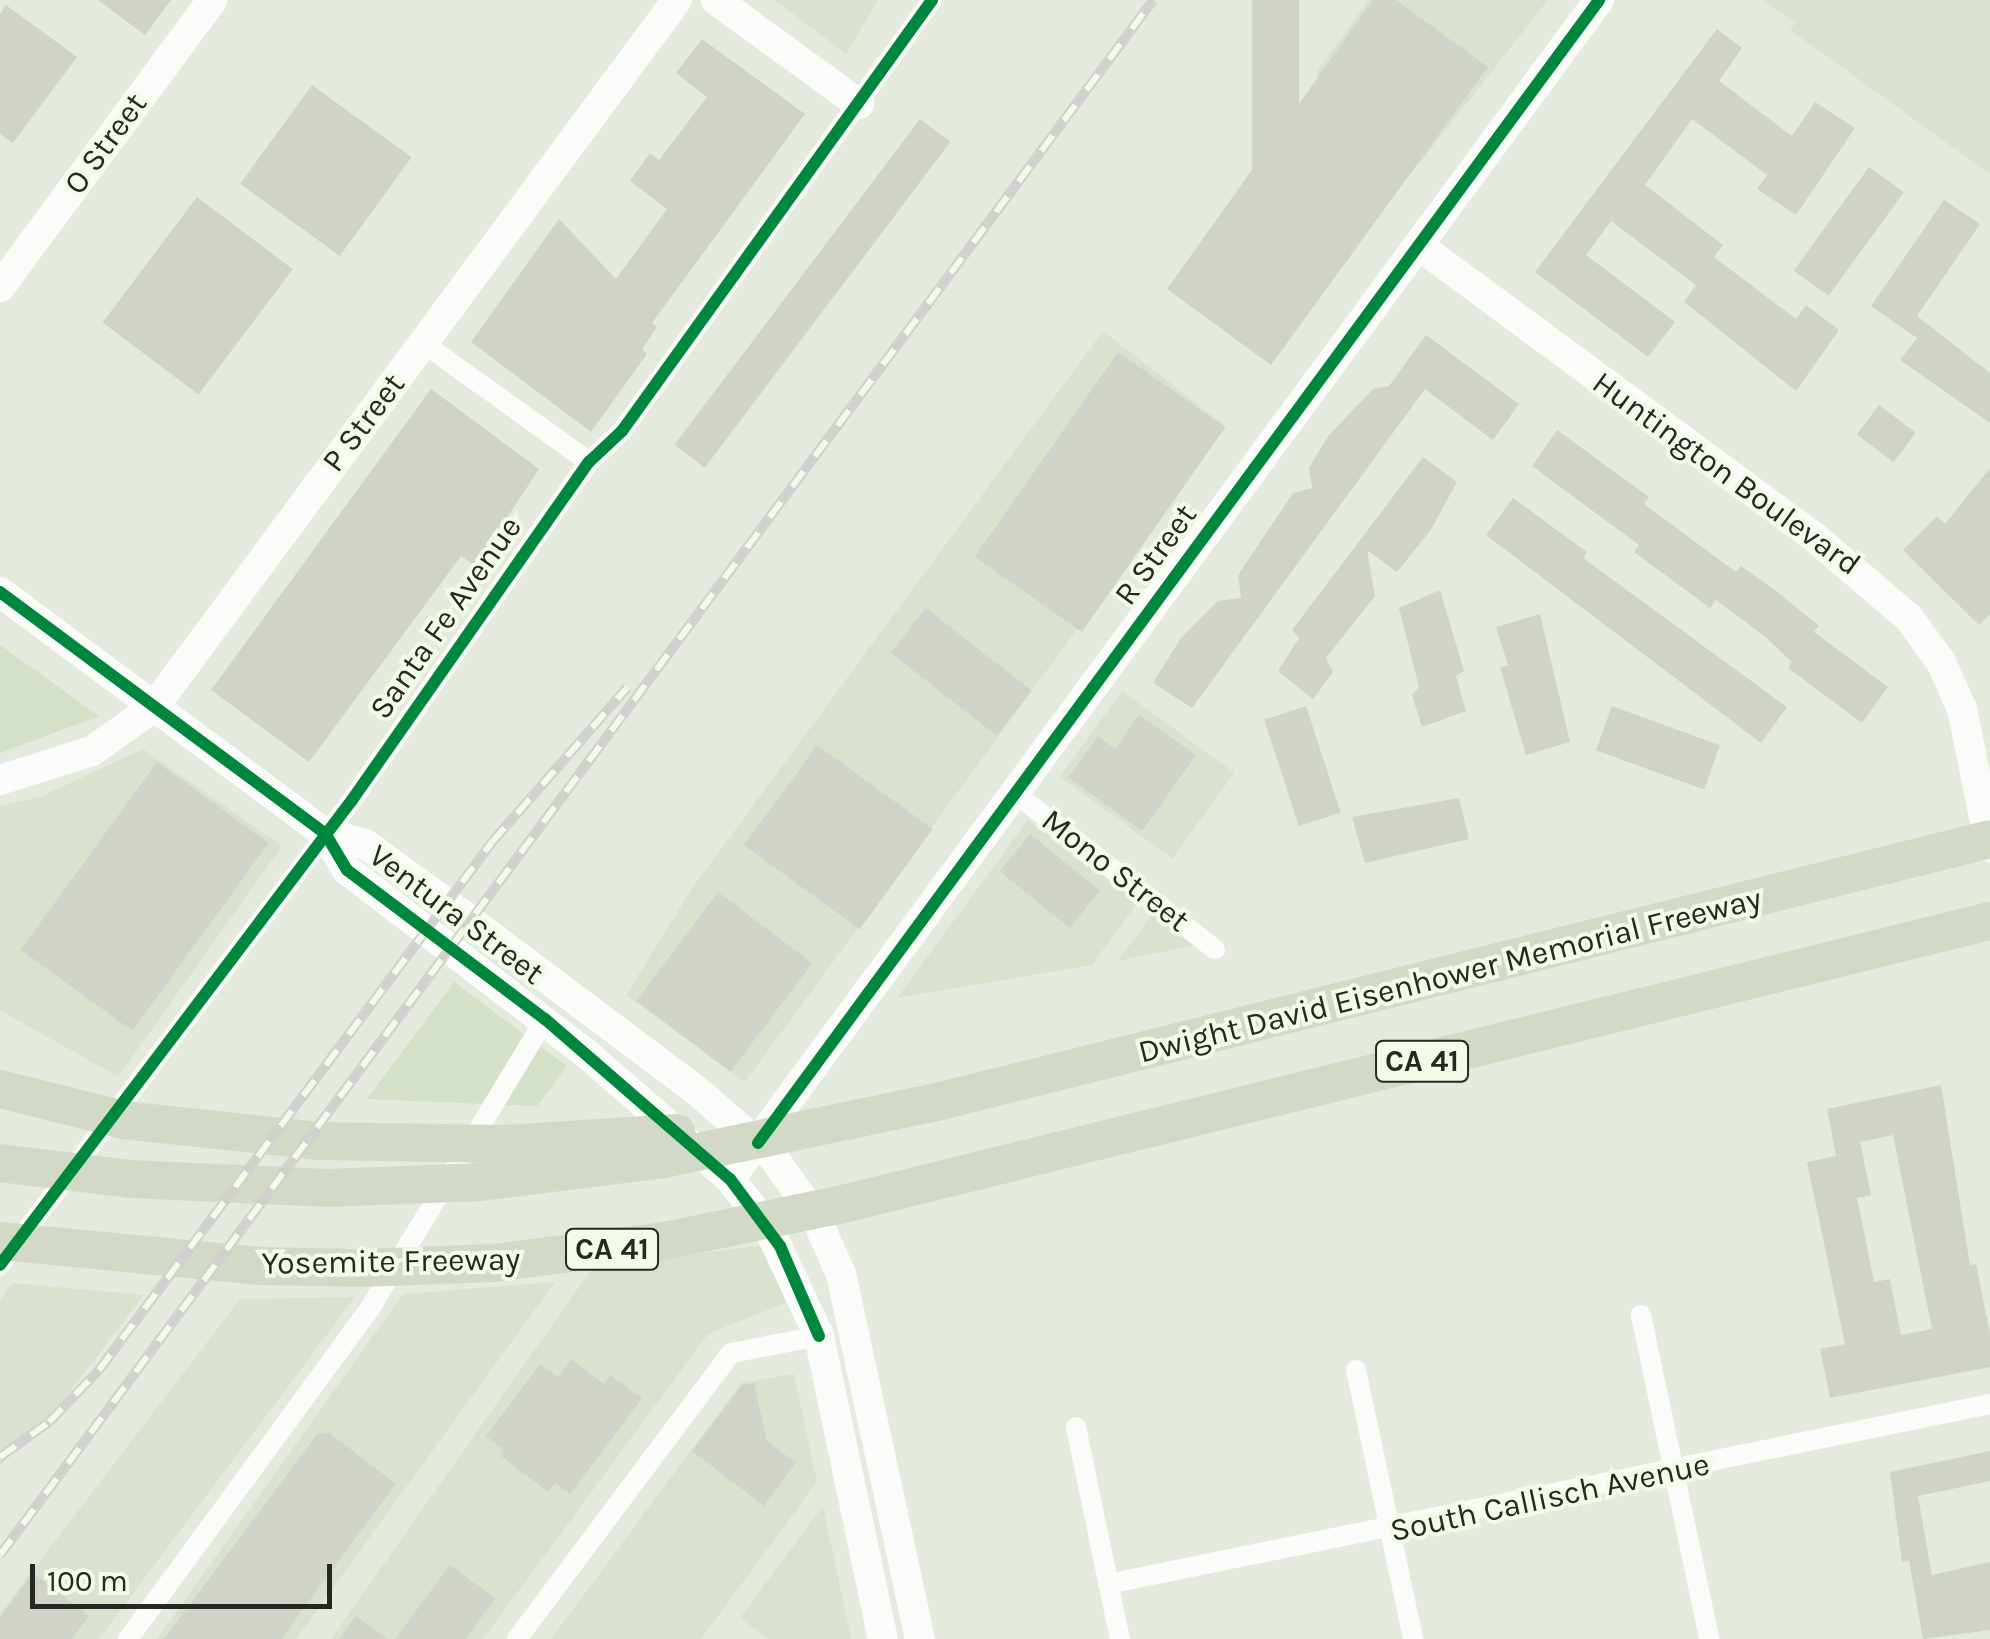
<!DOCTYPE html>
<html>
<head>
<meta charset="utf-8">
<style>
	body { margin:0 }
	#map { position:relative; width:1990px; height:1639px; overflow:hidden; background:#e5eadf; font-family:Karla,sans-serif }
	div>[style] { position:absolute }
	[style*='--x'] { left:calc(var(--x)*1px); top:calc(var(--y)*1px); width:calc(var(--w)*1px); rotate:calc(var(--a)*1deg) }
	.built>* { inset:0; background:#d9e2cf; transform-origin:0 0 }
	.green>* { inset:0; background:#d4e1c6 }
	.building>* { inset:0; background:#cfd3ca; transform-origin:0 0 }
	.street>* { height:20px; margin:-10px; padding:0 10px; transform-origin:10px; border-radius:10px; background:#fbfcfa }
	.secondary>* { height:30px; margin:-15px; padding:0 15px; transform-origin:15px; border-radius:15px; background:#fbfcfa }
	.highway>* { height:38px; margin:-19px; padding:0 19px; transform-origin:19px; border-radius:19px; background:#d2dac7 }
	.rail>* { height:10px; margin-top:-5px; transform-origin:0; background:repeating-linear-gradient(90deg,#f2fbe8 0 19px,#d0d1cf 0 38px); box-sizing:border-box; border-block:2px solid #d0d1cf }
	.cycleway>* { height:12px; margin:-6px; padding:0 6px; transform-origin:6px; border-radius:6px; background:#00873e }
	span { translate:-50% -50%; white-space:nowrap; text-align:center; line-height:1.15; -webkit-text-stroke:8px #f2fbe8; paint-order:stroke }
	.shield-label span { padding:2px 8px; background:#f2fbe8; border:2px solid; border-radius:8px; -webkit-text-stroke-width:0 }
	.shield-label { font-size:30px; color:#252922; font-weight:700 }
	.street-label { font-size:32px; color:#252922 }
	.scale { position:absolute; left:30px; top:1564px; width:302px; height:45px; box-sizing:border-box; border:5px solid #252922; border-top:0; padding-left:12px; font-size:30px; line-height:35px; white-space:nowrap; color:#252922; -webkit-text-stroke:8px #f2fbe8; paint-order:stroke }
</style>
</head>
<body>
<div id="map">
	<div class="built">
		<i style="clip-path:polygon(774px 0,878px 0,846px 54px)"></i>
		<i style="clip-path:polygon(1369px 0,1548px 0,1419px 164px,1320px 91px,1317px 71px)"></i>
		<i style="clip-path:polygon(1763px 0,1990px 0,1990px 174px,1790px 30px,1795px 23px)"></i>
		<i style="clip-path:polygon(1103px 331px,1226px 426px,745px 1082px,626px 995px,693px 887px)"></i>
		<i style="left:1122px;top:691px;width:139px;height:106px;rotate:36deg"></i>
		<i style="clip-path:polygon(143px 749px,282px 846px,118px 1077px,0 1010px,0 806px,40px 797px)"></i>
		<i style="clip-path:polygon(1028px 820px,1138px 902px,1092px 965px,897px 998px)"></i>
		<i style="clip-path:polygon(1153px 913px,1196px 945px,1118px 961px)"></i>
		<i style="clip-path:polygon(766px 1245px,788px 1302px,708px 1334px,483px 1639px,331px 1639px,593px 1267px)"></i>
		<i style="clip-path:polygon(555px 1282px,296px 1639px,157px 1639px,403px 1294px)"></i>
		<i style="clip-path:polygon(13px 1283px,144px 1295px,69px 1393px,0 1466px,0 1300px)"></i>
		<i style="clip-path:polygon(355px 1297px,99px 1639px,0 1639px,0 1613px,240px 1299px)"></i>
		<i style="clip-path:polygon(794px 1374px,817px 1482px,701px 1639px,551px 1639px,741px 1383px)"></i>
		<i style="clip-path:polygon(823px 1506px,851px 1639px,768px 1639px,740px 1618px)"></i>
	</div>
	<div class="green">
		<i style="clip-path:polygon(0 645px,99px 716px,0 753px)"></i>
		<i style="clip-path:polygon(454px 982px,567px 1066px,537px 1106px,367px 1099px)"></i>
	</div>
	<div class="building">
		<i style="clip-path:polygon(98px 0,171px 0,145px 35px)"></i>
		<i style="left:1252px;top:0;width:47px;height:299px"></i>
		<i style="clip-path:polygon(1373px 0,1396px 0,1488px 67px,1271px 365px,1167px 289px)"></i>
		<i style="clip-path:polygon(6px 5px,77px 57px,13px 143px,0 134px,0 14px)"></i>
		<i style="clip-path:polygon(1717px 29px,1742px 48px,1719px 81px,1792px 136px,1815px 102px,1855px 128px,1796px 215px,1757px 189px,1767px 175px,1692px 119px,1645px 185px,1723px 245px,1714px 257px,1796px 319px,1806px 305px,1839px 330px,1796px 391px,1684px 302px,1696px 285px,1611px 221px,1586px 255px,1675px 322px,1648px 357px,1535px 272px)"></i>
		<i style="clip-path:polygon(702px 39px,805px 114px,652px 323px,657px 327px,642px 349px,647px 354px,591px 432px,471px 342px,559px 219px,616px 279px,667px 209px,630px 181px,650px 153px,659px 160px,707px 97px,676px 73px)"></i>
		<i style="left:312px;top:85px;width:123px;height:122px;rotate:36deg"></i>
		<i style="left:920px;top:119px;width:38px;height:408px;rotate:37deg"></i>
		<i style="left:1869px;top:167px;width:43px;height:128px;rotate:36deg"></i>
		<i style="left:197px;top:197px;width:120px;height:157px;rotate:37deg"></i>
		<i style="clip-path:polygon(1944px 200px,1980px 224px,1917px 316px,1990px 373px,1990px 423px,1900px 360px,1917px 338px,1871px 306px)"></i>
		<i style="clip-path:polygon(1426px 335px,1519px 404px,1493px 440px,1425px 389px,1192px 708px,1153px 683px,1181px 638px,1218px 601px,1241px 598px,1238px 575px,1293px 493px,1312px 488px,1309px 468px,1328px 436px,1373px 389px,1389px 386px)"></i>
		<i style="left:1118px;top:352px;width:131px;height:250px;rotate:35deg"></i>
		<i style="clip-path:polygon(431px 389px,539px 469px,475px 566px,461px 556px,309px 762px,211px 690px)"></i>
		<i style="left:1879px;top:405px;width:46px;height:37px;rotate:37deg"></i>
		<i style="clip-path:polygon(1557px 430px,1649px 497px,1644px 504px,1736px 572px,1741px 566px,1775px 590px,1819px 626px,1814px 632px,1888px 687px,1862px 723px,1788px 668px,1792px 662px,1763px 635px,1716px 600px,1710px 608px,1634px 552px,1639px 545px,1532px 466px)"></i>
		<i style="clip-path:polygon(1423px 457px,1457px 482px,1430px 531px,1397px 572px,1367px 550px,1375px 596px,1326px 658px,1333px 672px,1313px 699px,1278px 671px,1299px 638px,1292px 630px)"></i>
		<i style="clip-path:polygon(1990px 468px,1990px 614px,1979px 625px,1903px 550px,1937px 516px,1945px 524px)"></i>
		<i style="clip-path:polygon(1513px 498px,1587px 552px,1583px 558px,1787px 707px,1761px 743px,1486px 535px)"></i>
		<i style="clip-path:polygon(1440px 590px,1464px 671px,1456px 676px,1466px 711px,1422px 727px,1412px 695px,1419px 687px,1399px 608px)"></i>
		<i style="left:926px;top:608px;width:134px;height:57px;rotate:38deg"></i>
		<i style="clip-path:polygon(1540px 614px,1570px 742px,1526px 755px,1500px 667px,1508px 665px,1496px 627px)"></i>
		<i style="left:1306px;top:706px;width:112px;height:44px;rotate:72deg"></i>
		<i style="left:1612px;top:706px;width:115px;height:47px;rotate:20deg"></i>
		<i style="clip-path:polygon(1139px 715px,1196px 755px,1142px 831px,1068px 777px,1098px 736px,1115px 749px)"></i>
		<i style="left:817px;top:745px;width:143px;height:124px;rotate:36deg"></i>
		<i style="left:157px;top:762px;width:138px;height:232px;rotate:36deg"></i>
		<i style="clip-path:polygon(1459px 798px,1469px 839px,1365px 863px,1352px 817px)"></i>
		<i style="left:1030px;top:834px;width:90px;height:48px;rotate:39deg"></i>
		<i style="left:718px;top:892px;width:118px;height:136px;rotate:37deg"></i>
		<i style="clip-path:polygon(evenodd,1941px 1085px,1970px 1265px,1976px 1264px,1990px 1334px,1990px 1367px,1830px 1398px,1820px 1349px,1845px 1344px,1807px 1162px,1836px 1156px,1827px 1109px,1941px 1085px,1893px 1135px,1932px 1329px,1901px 1335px,1890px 1279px,1874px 1282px,1857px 1198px,1871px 1195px,1860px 1142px,1893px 1135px)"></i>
		<i style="clip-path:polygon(571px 1359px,604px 1384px,610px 1375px,642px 1398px,570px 1494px,555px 1483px,548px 1492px,501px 1456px,504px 1450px,486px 1436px,540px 1364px,558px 1377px)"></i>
		<i style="clip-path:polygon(754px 1383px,767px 1441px,796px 1463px,764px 1506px,692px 1451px,742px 1385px)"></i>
		<i style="clip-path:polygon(328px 1432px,396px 1484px,281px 1639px,164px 1639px,317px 1434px)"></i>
		<i style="clip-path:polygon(1990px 1451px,1990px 1481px,1918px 1496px,1932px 1575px,1990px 1562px,1990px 1630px,1923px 1639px,1909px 1560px,1902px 1562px,1890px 1472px)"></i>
		<i style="clip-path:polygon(450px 1565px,495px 1598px,466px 1639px,395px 1639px)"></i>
		<i style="clip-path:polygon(33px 1573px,89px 1616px,72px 1639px,0 1639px,0 1617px)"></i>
		<i style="clip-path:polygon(356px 1616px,388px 1639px,339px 1639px)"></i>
	</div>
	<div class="street">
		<i style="--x:423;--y:343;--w:204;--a:35.6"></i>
		<i style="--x:1015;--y:793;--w:254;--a:38"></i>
		<i style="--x:0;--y:1265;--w:583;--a:-52.87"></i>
		<i style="--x:352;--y:800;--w:413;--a:-55"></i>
		<i style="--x:589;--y:462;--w:45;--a:-43.2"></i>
		<i style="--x:622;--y:431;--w:531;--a:-54.27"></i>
		<i style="--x:1641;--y:1315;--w:331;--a:78.1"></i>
		<i style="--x:1356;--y:1370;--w:275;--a:78"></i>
		<i style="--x:1076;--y:1427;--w:217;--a:78.3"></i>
		<i style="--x:1108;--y:1584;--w:900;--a:-11.53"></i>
		<i style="--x:128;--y:1639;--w:408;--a:-53.8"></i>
		<i style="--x:369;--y:1310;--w:340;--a:-58.8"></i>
		<i style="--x:517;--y:1639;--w:357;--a:-53.2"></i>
		<i style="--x:731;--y:1353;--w:90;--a:-10.9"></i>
	</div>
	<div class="secondary">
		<i style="--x:716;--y:0;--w:177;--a:36"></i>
		<i style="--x:1418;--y:245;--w:491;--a:36.4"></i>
		<i style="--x:1813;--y:536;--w:126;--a:40.5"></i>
		<i style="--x:1909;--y:618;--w:54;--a:54"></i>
		<i style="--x:1941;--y:662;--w:51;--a:65.9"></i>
		<i style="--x:1962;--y:709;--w:141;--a:78.5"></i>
		<i style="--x:0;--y:287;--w:357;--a:-53.5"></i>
		<i style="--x:0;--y:592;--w:405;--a:36.6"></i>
		<i style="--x:325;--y:833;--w:41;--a:15.4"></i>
		<i style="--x:365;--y:844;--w:117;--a:36"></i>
		<i style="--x:460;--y:913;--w:296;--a:36.9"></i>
		<i style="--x:697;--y:1091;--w:101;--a:41"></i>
		<i style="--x:773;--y:1157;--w:72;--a:54.6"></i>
		<i style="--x:815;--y:1216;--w:64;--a:65.9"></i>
		<i style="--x:841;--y:1274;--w:373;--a:77.8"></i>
		<i style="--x:0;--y:780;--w:96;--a:-17.5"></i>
		<i style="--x:92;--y:751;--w:76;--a:-35.4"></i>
		<i style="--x:154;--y:707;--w:879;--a:-53.51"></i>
		<i style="--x:325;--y:833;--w:43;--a:59.3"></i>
		<i style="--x:347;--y:870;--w:304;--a:37.5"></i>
		<i style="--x:588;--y:1055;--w:189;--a:41.1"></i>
		<i style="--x:730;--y:1179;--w:61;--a:51.6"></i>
		<i style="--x:768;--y:1227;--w:120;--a:64.9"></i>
		<i style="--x:819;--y:1336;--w:310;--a:78.1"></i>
		<i style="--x:730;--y:1179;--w:1465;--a:-53.61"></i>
	</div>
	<div class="highway">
		<i style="--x:0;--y:1089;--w:127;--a:14.1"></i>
		<i style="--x:123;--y:1120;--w:196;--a:6.1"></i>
		<i style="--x:318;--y:1141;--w:185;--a:0.9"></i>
		<i style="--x:503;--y:1144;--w:174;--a:-3.6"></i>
		<i style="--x:0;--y:1163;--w:131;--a:7"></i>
		<i style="--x:130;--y:1179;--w:199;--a:2.6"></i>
		<i style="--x:329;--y:1188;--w:151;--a:-2.3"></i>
		<i style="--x:480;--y:1182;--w:185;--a:-7.1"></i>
		<i style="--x:664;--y:1159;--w:279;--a:-11.8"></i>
		<i style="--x:937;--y:1102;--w:1085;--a:-14.02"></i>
		<i style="--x:0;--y:1241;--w:263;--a:5.5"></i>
		<i style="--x:262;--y:1266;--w:100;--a:1.1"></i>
		<i style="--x:362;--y:1268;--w:131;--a:-2.2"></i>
		<i style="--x:493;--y:1263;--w:172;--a:-7.3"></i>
		<i style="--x:664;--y:1241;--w:187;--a:-11.7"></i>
		<i style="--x:847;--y:1203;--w:1177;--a:-13.86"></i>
	</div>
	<div class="rail">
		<i style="--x:0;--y:1457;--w:60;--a:-35.5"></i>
		<i style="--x:49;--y:1422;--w:72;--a:-46.1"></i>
		<i style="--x:99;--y:1370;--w:658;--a:-53.34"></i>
		<i style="--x:492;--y:842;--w:205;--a:-48.8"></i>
		<i style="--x:0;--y:1555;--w:1936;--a:-53.44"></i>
	</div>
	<div class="cycleway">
		<i style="--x:0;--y:592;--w:405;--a:36.6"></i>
		<i style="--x:325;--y:833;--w:43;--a:59.3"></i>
		<i style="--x:347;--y:870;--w:248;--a:37"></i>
		<i style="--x:545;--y:1019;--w:245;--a:40.9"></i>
		<i style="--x:730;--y:1179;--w:84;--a:53.3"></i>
		<i style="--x:780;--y:1246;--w:98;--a:66.6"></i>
		<i style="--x:758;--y:1143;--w:1419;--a:-53.65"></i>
		<i style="--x:0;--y:1265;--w:583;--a:-52.87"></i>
		<i style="--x:352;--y:800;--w:413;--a:-55"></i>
		<i style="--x:589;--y:462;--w:45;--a:-43.2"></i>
		<i style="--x:622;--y:431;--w:531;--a:-54.27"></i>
	</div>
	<div class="shield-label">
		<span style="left:1422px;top:1061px">CA 41</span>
		<span style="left:612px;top:1249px">CA 41</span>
	</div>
	<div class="street-label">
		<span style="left:106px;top:144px;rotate:-54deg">O Street</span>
		<span style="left:364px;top:423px;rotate:-53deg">P Street</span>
		<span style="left:1726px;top:474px;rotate:36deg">Huntington Boulevard</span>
		<span style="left:1156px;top:555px;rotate:-54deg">R Street</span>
		<span style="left:446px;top:618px;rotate:-55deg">Santa Fe Avenue</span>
		<span style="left:1115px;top:871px;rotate:38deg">Mono Street</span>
		<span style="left:456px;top:915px;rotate:37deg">Ventura Street</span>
		<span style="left:1450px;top:976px;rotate:-14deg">Dwight David Eisenhower Memorial Freeway</span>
		<span style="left:391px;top:1262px;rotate:-1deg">Yosemite Freeway</span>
		<span style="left:1550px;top:1498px;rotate:-12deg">South Callisch Avenue</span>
	</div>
	<div class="scale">100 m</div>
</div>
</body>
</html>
